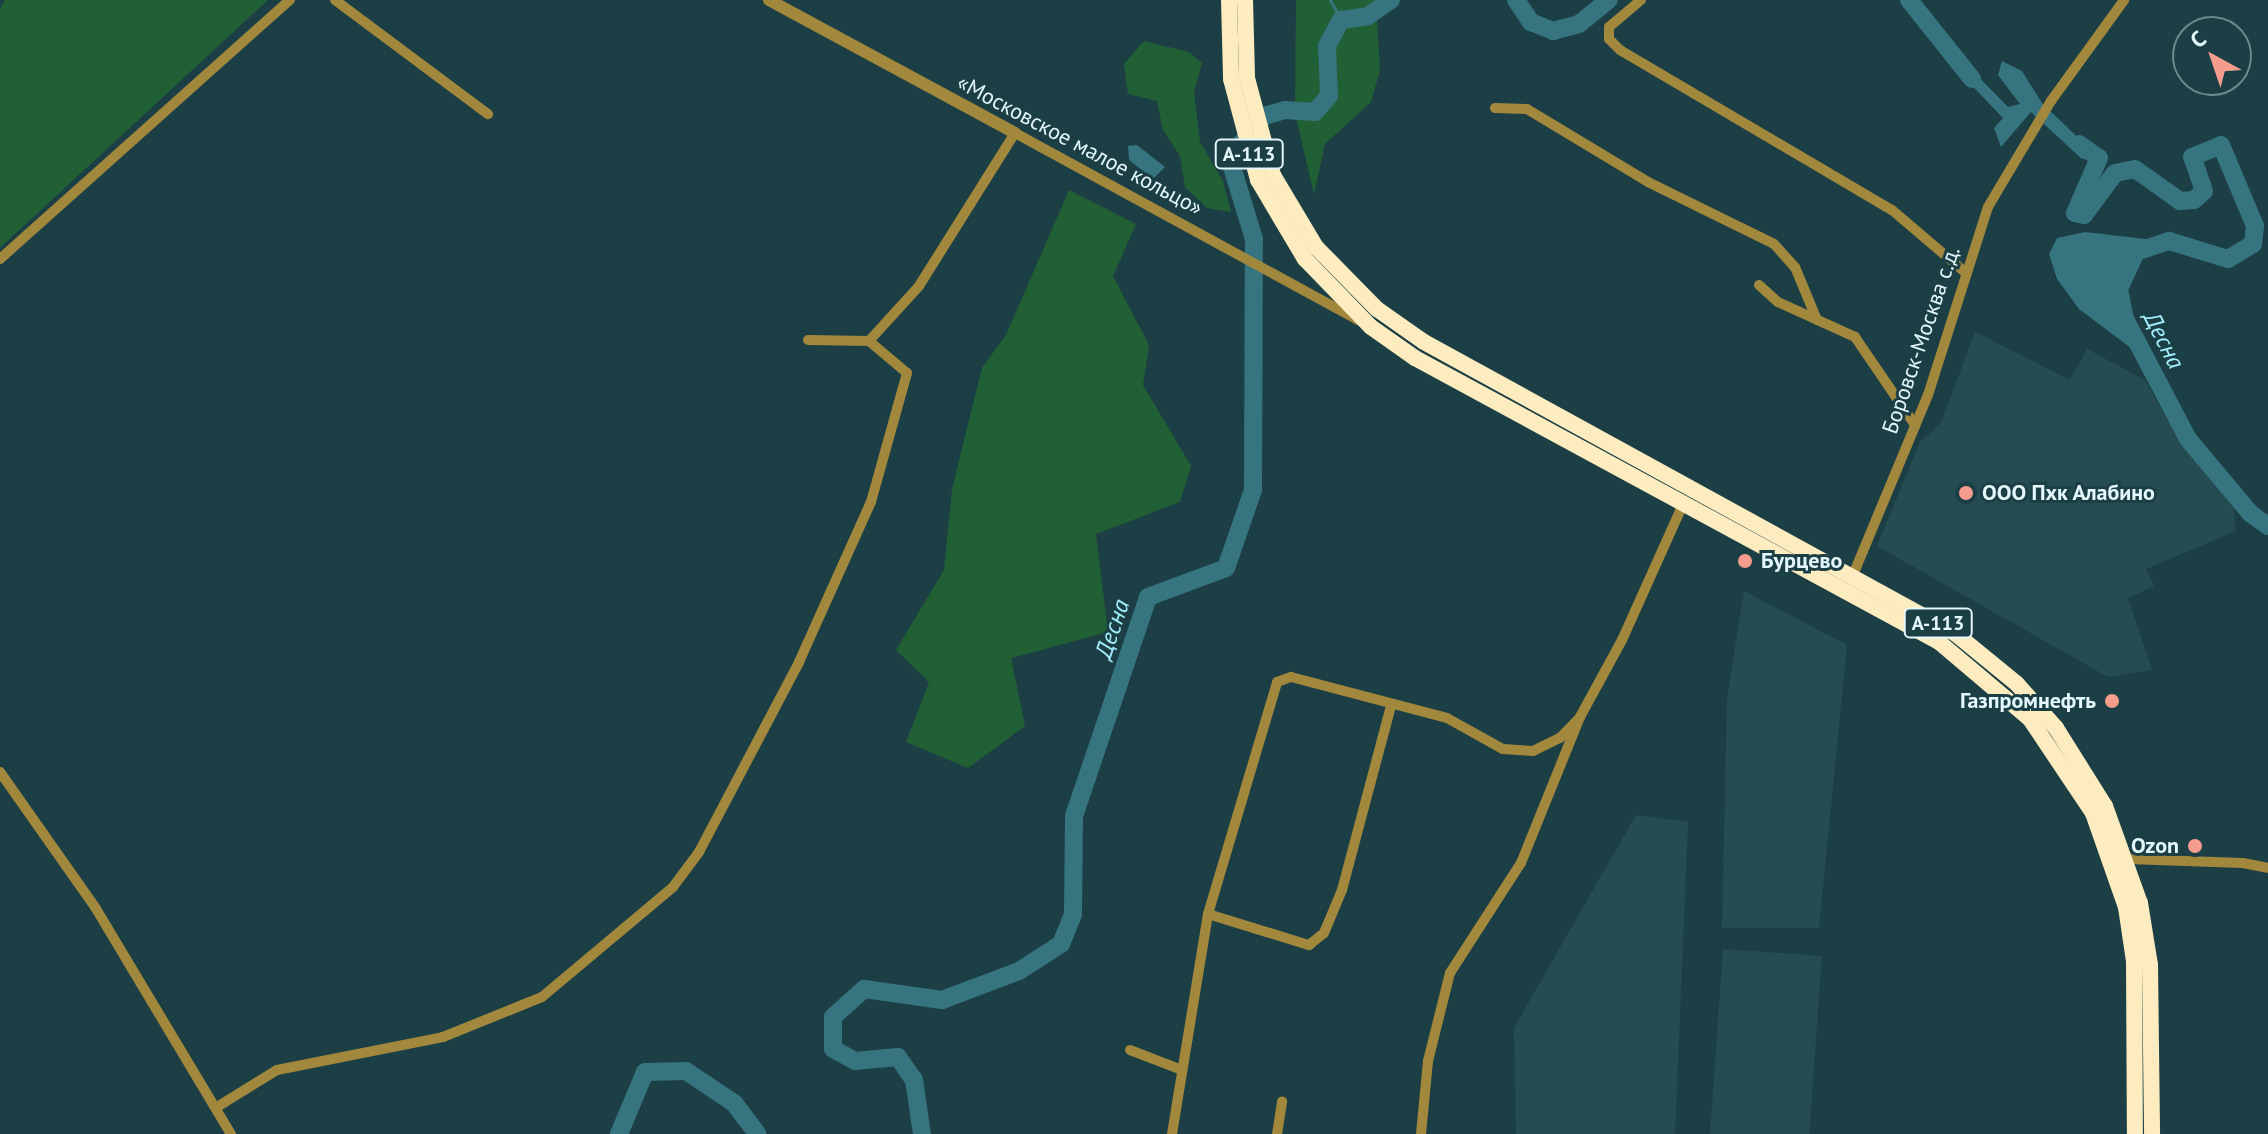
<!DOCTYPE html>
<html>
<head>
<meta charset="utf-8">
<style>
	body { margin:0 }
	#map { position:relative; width:2268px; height:1134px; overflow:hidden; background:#1c3f45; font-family:"PT Sans",sans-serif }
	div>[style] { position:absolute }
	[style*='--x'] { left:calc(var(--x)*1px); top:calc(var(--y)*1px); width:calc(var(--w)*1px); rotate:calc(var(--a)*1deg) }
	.built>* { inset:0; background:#264c53; transform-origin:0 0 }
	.green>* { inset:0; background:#216035 }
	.water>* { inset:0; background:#36747f }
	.stream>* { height:3px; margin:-1.5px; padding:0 1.5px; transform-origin:1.5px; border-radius:1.5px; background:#36747f }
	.river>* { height:18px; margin:-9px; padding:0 9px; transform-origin:9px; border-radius:9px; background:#36747f }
	.minor>* { height:10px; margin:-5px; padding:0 5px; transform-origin:5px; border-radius:5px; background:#a2883c }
	.tertiary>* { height:12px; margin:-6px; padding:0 6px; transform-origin:6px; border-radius:6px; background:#a2883c }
	.trunk>* { height:16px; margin:-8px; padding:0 8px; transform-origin:8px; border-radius:8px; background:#fcecbf }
	.dots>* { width:22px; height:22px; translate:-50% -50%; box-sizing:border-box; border:4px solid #1c3f45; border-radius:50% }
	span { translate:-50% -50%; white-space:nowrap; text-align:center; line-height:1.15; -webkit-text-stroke:6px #1c3f45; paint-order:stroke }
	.shield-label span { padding:2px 6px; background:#1c3f45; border:2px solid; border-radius:6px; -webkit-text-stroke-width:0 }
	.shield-label { font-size:20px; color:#e4f8fb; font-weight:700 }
	.street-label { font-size:22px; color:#e4f8fb }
	.poi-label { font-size:22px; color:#e4f8fb; font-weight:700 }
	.left { translate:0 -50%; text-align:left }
	.right { translate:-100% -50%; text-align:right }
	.water-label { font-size:24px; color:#a3effd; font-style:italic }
	.north { position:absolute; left:2172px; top:16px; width:80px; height:80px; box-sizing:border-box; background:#1c3f45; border:2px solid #6c898e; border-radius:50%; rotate:320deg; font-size:22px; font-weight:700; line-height:32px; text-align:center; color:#e4f8fb }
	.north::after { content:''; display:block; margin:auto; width:28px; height:36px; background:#f59d8d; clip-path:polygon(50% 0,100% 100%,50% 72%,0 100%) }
</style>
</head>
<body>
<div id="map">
	<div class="built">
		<i style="clip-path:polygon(1975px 332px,2070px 380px,2087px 349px,2145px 380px,2181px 444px,2233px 502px,2236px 531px,2146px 569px,2154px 586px,2128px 598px,2152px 670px,2108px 677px,1877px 546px,1920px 442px,1941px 423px)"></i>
		<i style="clip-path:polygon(1744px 591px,1847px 645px,1819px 928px,1722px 928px,1727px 699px)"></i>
		<i style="clip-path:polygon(1636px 815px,1688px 822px,1675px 1134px,1516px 1134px,1514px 1028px)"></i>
		<i style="left:1723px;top:949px;width:99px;height:185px;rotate:4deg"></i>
	</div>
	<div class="green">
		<i style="clip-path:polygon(5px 0,268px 0,0 248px,0 9px)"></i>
		<i style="clip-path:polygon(1296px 0,1376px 0,1380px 70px,1371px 102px,1325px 144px,1314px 194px,1295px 113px)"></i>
		<i style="clip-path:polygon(1144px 41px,1189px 52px,1202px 63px,1194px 92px,1200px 142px,1223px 181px,1231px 212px,1207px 208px,1185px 187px,1180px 156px,1163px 130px,1157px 101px,1128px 94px,1124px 64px)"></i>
		<i style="clip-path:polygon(1069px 190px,1136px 224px,1113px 276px,1149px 345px,1143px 385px,1191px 466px,1180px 502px,1096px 534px,1108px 632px,1011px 658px,1025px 726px,968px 768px,906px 742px,929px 682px,896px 650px,944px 570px,952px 489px,982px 368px,1006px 335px)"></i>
	</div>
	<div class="water">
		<i style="clip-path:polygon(2002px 61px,2022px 71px,2042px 103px,2099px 158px,2082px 159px,2031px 112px,2001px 147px,1994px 128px,2003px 118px,1959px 72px,1958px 63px,1964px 62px,2008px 107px,2020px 104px,1998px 75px)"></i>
		<i style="clip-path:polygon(1137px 145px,1165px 167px,1153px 179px,1129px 160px,1128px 146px)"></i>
		<i style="clip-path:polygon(2085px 232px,2172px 242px,2136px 252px,2119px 289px,2125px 319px,2144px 358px,2079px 309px,2057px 279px,2049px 254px,2057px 238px)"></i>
	</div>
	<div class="stream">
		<i style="--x:1330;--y:0;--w:23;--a:61"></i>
	</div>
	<div class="river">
		<i style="--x:1516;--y:0;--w:27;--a:56"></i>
		<i style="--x:1531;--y:22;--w:24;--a:22"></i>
		<i style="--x:1553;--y:31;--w:27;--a:-15"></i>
		<i style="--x:1579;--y:24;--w:38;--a:-39"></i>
		<i style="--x:1909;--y:0;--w:101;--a:51.4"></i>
		<i style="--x:2079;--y:144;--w:24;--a:35"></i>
		<i style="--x:2099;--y:158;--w:60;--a:113.6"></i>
		<i style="--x:2075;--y:213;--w:9;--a:13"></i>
		<i style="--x:2084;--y:215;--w:52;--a:-53.6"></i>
		<i style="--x:2115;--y:173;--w:20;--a:-11"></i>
		<i style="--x:2135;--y:169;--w:55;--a:35.4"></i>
		<i style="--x:2180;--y:201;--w:14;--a:-4"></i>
		<i style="--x:2194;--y:200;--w:13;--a:-42"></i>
		<i style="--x:2204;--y:191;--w:36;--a:-109"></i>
		<i style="--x:2192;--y:157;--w:31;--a:-22"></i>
		<i style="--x:2221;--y:145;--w:88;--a:67.2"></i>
		<i style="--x:2255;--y:226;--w:18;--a:96"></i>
		<i style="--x:2253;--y:244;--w:29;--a:149"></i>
		<i style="--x:2228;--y:259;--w:62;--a:-163"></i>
		<i style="--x:2169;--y:241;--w:35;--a:162"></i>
		<i style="--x:2136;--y:252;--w:41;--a:114.7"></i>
		<i style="--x:2119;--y:289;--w:31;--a:79"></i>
		<i style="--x:2125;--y:319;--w:136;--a:62.3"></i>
		<i style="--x:2188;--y:439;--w:98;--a:50"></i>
		<i style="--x:2251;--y:514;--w:21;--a:35"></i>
		<i style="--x:619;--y:1134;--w:67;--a:-67.2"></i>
		<i style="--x:645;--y:1072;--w:41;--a:-1.4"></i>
		<i style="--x:686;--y:1071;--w:58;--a:33.7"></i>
		<i style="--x:734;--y:1103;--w:39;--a:53"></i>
		<i style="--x:922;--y:1134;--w:55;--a:-98.4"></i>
		<i style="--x:914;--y:1080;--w:28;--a:-125"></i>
		<i style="--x:898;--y:1057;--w:43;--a:174.7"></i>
		<i style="--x:855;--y:1061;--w:25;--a:-151"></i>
		<i style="--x:833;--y:1049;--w:32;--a:-90"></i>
		<i style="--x:833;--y:1017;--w:42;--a:-42.1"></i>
		<i style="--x:864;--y:989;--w:79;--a:8"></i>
		<i style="--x:942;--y:1000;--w:82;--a:-20.6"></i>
		<i style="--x:1019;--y:971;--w:50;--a:-32.7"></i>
		<i style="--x:1061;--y:944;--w:31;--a:-68"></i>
		<i style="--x:1073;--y:915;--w:99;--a:-89.4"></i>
		<i style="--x:1074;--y:816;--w:231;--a:-71.3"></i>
		<i style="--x:1148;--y:597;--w:83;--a:-20.4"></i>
		<i style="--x:1226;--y:568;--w:83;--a:-70.9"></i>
		<i style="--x:1253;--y:490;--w:251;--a:-89.8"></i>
		<i style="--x:1254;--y:239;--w:75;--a:-107"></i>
		<i style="--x:1232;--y:167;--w:23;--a:-70"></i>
		<i style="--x:1240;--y:145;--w:38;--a:-50"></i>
		<i style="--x:1264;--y:116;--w:22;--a:-16"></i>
		<i style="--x:1285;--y:110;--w:30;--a:4"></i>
		<i style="--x:1315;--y:112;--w:21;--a:-49"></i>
		<i style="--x:1329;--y:96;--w:50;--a:-92.3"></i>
		<i style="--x:1327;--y:46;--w:30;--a:-62"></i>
		<i style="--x:1341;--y:20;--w:27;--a:-8"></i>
		<i style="--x:1368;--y:16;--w:28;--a:-35"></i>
	</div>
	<div class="minor">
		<i style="--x:335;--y:0;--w:191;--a:36.7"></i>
		<i style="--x:1641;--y:0;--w:42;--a:139.8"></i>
		<i style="--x:1609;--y:27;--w:12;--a:90"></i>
		<i style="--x:1609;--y:39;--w:16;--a:45"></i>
		<i style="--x:1620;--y:50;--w:316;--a:30.5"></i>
		<i style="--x:1892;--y:210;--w:97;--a:40.4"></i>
		<i style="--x:1495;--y:108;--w:32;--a:2"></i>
		<i style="--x:1527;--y:109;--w:141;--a:31.1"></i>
		<i style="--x:1648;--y:182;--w:140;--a:26.2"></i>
		<i style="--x:1774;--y:244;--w:31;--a:48"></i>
		<i style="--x:1795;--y:267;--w:57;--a:67.5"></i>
		<i style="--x:0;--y:259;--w:389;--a:-41.8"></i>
		<i style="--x:1759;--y:285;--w:25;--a:42"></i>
		<i style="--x:1778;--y:302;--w:85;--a:24.4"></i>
		<i style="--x:1855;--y:337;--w:107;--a:55.7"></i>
		<i style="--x:808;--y:340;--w:61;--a:0.9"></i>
		<i style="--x:869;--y:341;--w:74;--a:-47.7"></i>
		<i style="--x:919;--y:286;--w:181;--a:-57.9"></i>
		<i style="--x:1015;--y:133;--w:391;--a:28.6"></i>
		<i style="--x:1853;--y:575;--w:195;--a:-67.4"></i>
		<i style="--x:1928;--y:395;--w:197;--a:-72.3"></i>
		<i style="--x:1988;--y:207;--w:123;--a:-59.3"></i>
		<i style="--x:2051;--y:101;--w:125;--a:-54.1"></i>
		<i style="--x:0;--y:772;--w:165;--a:54.9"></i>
		<i style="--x:95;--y:907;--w:265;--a:59.1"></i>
		<i style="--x:2128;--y:859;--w:115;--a:2"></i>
		<i style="--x:2243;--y:863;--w:25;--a:11"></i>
		<i style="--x:1208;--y:914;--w:106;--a:17.1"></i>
		<i style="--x:1309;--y:945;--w:19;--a:-39"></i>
		<i style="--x:1324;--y:933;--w:47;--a:-67.3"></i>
		<i style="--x:1342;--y:890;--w:190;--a:-75.1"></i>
		<i style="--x:1130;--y:1050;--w:56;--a:21"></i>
		<i style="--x:217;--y:1107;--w:70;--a:-31.7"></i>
		<i style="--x:277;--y:1070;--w:169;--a:-11.2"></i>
		<i style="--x:443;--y:1037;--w:107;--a:-22"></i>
		<i style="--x:542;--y:997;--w:171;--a:-40"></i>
		<i style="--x:673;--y:887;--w:44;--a:-53.4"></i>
		<i style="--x:699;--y:852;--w:215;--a:-62.2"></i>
		<i style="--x:799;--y:662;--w:175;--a:-65.8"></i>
		<i style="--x:871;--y:502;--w:134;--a:-74.4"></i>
		<i style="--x:907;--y:373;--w:50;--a:-139.9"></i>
		<i style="--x:1172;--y:1134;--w:223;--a:-80.7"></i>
		<i style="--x:1208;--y:914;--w:242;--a:-73.4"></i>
		<i style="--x:1277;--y:682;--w:15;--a:-20"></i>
		<i style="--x:1291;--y:677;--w:161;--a:14.7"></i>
		<i style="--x:1447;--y:718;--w:64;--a:29"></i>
		<i style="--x:1503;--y:749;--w:30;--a:4"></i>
		<i style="--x:1533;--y:751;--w:30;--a:-26"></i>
		<i style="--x:1560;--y:738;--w:29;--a:-46"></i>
		<i style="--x:1277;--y:1134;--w:33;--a:-81"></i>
		<i style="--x:1421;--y:1134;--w:73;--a:-84.5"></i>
		<i style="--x:1428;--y:1061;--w:91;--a:-76"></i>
		<i style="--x:1450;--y:973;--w:131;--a:-57.2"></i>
		<i style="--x:1521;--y:863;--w:157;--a:-68"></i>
		<i style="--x:1580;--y:717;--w:88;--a:-61.4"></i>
		<i style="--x:1622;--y:640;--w:149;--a:-65.8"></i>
	</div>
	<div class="tertiary">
		<i style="--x:769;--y:0;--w:280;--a:28.4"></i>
	</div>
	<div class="trunk">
		<i style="--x:1229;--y:0;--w:79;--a:88.5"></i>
		<i style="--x:1231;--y:79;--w:105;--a:75"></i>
		<i style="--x:1258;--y:180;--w:92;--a:59.3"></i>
		<i style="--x:1305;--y:259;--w:95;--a:45.9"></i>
		<i style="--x:1371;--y:327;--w:54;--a:35.2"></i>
		<i style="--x:1415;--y:358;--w:596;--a:28.46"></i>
		<i style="--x:1939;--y:642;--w:119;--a:40.2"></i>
		<i style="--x:2030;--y:719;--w:113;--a:56.2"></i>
		<i style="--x:2093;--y:813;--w:100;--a:70.7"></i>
		<i style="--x:2126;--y:907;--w:55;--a:81.6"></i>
		<i style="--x:2134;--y:961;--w:173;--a:89.7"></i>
		<i style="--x:1245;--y:0;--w:78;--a:88.5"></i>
		<i style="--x:1247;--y:78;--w:100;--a:75"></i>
		<i style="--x:1273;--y:175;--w:84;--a:59.2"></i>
		<i style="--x:1316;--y:247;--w:87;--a:45.5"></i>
		<i style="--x:1377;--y:309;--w:57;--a:35.1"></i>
		<i style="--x:1424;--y:342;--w:607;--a:28.76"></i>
		<i style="--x:1956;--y:634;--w:79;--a:39.3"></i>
		<i style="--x:2017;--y:684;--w:59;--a:48.4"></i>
		<i style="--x:2056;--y:728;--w:92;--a:57.9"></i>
		<i style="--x:2105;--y:806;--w:103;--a:70.2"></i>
		<i style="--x:2140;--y:903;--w:63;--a:80.8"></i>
		<i style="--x:2150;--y:965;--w:169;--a:89.3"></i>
	</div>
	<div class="dots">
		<i style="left:1966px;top:493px;background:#f59d8d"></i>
		<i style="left:1745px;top:561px;background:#f59d8d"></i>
		<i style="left:2112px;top:701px;background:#f59d8d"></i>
		<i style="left:2195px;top:846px;background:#f59d8d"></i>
	</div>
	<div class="shield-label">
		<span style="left:1249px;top:154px">А-113</span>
		<span style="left:1938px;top:623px">А-113</span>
	</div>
	<div class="street-label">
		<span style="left:1080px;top:145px;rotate:28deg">«Московское малое кольцо»</span>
		<span style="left:1921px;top:340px;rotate:-71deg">Боровск-Москва с.д.</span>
	</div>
	<div class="poi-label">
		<span class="left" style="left:1982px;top:493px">ООО Пхк Алабино</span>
		<span class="left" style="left:1761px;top:561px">Бурцево</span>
		<span class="right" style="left:2096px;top:701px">Газпромнефть</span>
		<span class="right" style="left:2179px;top:846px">Ozon</span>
	</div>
	<div class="water-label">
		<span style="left:2164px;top:340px;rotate:63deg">Десна</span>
		<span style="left:1112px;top:629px;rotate:-71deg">Десна</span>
	</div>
	<div class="north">С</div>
</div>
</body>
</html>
